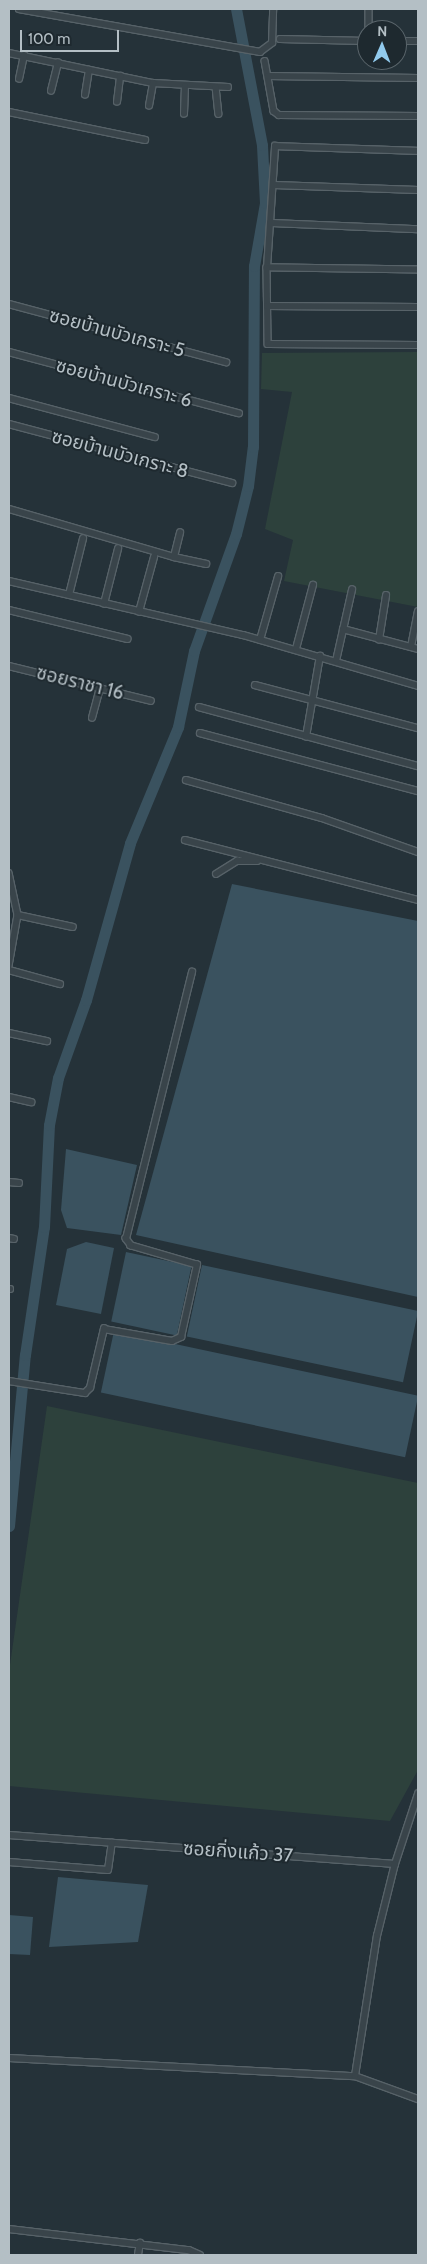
<!DOCTYPE html>
<meta charset="utf-8">
<style>
body{margin:0}
#map{position:relative;width:427px;height:2264px;overflow:hidden;background:#253239;font-family:Cabin,"Noto Sans Thai",sans-serif}
div>[style]{position:absolute}
.green>*{inset:0;background:#2d413c}
.water>*{inset:0;background:#3a525f;transform-origin:0 0}
.river>*{height:11px;margin:-5.5px;padding:0 5.5px;transform-origin:5.5px;border-radius:5.5px;background:#3a525f}
.roads{filter:drop-shadow(1px 0 #576268) drop-shadow(-1px 0 #576268) drop-shadow(0 1px #576268) drop-shadow(0 -1px #576268)}
.minor>*{height:5.5px;margin:-2.75px;padding:0 2.75px;transform-origin:2.75px;border-radius:2.75px;background:#39444a}
span{translate:-50% -50%;white-space:nowrap;text-align:center;line-height:1.15;-webkit-text-stroke:4px #1e292f;paint-order:stroke}
.street-label{font-size:19px;color:#b4bfc5}
.frame{position:absolute;inset:0;border:10px solid #b4bfc5;pointer-events:none}
.north{position:absolute;left:357px;top:20px;width:50px;height:50px;box-sizing:border-box;background:#1e292f;border:1px solid #5a656b;border-radius:50%;rotate:1deg;font-size:14px;font-weight:700;line-height:20px;text-align:center;color:#b4bfc5}
.north::after{content:'';display:block;margin:auto;width:18px;height:22px;background:#91caed;clip-path:polygon(50% 0,100% 100%,50% 72%,0 100%)}
.scale{position:absolute;left:20px;top:30px;width:99px;height:22px;box-sizing:border-box;border:2px solid #b4bfc5;border-top:0;padding-left:6px;font-size:15px;line-height:18px;white-space:nowrap;color:#b4bfc5;-webkit-text-stroke:4px #1e292f;paint-order:stroke}
</style>
<div id="map">
<div class="green">
<div style="clip-path:polygon(418px 352px,418px 607px,284px 581px,293px 540px,265px 529px,292px 392px,261px 389px,262px 353px)"></div>
<div style="clip-path:polygon(47px 1406px,418px 1483px,418px 1770px,390px 1821px,9px 1786px,9px 1672px)"></div>
</div>
<div class="water">
<div style="clip-path:polygon(232px 884px,418px 921px,418px 1297px,136px 1235px)"></div>
<div style="clip-path:polygon(66px 1149px,137px 1165px,121px 1235px,67px 1228px,61px 1210px)"></div>
<div style="clip-path:polygon(86px 1242px,114px 1248px,101px 1314px,56px 1305px,67px 1249px)"></div>
<div style="left:126px;top:1252px;width:67px;height:71px;rotate:12deg"></div>
<div style="left:202px;top:1265px;width:221px;height:73px;rotate:12deg"></div>
<div style="left:114px;top:1331px;width:311px;height:63px;rotate:12deg"></div>
<div style="clip-path:polygon(58px 1877px,148px 1885px,138px 1942px,49px 1947px)"></div>
<div style="clip-path:polygon(9px 1915px,33px 1917px,30px 1955px,9px 1954px)"></div>
</div>
<div class="river">
<div style="left:9px;top:1526px;width:172px;rotate:-84.7deg"></div>
<div style="left:25px;top:1355px;width:129px;rotate:-81.6deg"></div>
<div style="left:44px;top:1227px;width:102px;rotate:-87.2deg"></div>
<div style="left:49px;top:1125px;width:48px;rotate:-79.2deg"></div>
<div style="left:58px;top:1078px;width:83px;rotate:-70.3deg"></div>
<div style="left:86px;top:1000px;width:163px;rotate:-74.3deg"></div>
<div style="left:130px;top:843px;width:126px;rotate:-67.5deg"></div>
<div style="left:178px;top:727px;width:78px;rotate:-78.1deg"></div>
<div style="left:194px;top:651px;width:124px;rotate:-70.3deg"></div>
<div style="left:236px;top:534px;width:49px;rotate:-76deg"></div>
<div style="left:248px;top:486px;width:39px;rotate:-83deg"></div>
<div style="left:253px;top:447px;width:181px;rotate:-89.7deg"></div>
<div style="left:254px;top:266px;width:64px;rotate:-80.1deg"></div>
<div style="left:265px;top:203px;width:58px;rotate:-93deg"></div>
<div style="left:262px;top:145px;width:138px;rotate:-100.8deg"></div>
</div>
<div class="roads">
<div class="minor">
<div style="left:19px;top:9px;width:245px;rotate:10.1deg"></div>
<div style="left:260px;top:52px;width:15px;rotate:-37deg"></div>
<div style="left:272px;top:43px;width:34px;rotate:-88deg"></div>
<div style="left:369px;top:9px;width:21px;rotate:90deg"></div>
<div style="left:280px;top:39px;width:87px;rotate:1.3deg"></div>
<div style="left:397px;top:41px;width:21px"></div>
<div style="left:9px;top:53px;width:147px;rotate:11.8deg"></div>
<div style="left:153px;top:83px;width:75px;rotate:3.1deg"></div>
<div style="left:265px;top:61px;width:51px;rotate:79.8deg"></div>
<div style="left:274px;top:111px;width:6px;rotate:39deg"></div>
<div style="left:279px;top:115px;width:139px;rotate:0.4deg"></div>
<div style="left:268px;top:76px;width:150px;rotate:0.8deg"></div>
<div style="left:19px;top:79px;width:24px;rotate:-78deg"></div>
<div style="left:216px;top:87px;width:27px;rotate:84deg"></div>
<div style="left:51px;top:91px;width:29px;rotate:-76deg"></div>
<div style="left:85px;top:95px;width:25px;rotate:-81deg"></div>
<div style="left:117px;top:102px;width:26px;rotate:-83deg"></div>
<div style="left:149px;top:106px;width:23px;rotate:-80deg"></div>
<div style="left:9px;top:112px;width:139px;rotate:11.6deg"></div>
<div style="left:184px;top:114px;width:27px;rotate:-88deg"></div>
<div style="left:274px;top:185px;width:144px;rotate:2deg"></div>
<div style="left:272px;top:223px;width:146px;rotate:2.4deg"></div>
<div style="left:267px;top:268px;width:122px;rotate:-86.2deg"></div>
<div style="left:275px;top:146px;width:143px;rotate:2deg"></div>
<div style="left:418px;top:270px;width:151px;rotate:-179.2deg"></div>
<div style="left:267px;top:268px;width:76px;rotate:89.2deg"></div>
<div style="left:268px;top:344px;width:150px;rotate:0.4deg"></div>
<div style="left:9px;top:304px;width:225px;rotate:15deg"></div>
<div style="left:267px;top:306px;width:151px;rotate:0.4deg"></div>
<div style="left:9px;top:352px;width:238px;rotate:14.9deg"></div>
<div style="left:9px;top:398px;width:151px;rotate:15deg"></div>
<div style="left:9px;top:424px;width:231px;rotate:14.8deg"></div>
<div style="left:9px;top:509px;width:172px;rotate:16.2deg"></div>
<div style="left:174px;top:557px;width:25px;rotate:-76deg"></div>
<div style="left:174px;top:557px;width:33px;rotate:12deg"></div>
<div style="left:9px;top:581px;width:240px;rotate:13deg"></div>
<div style="left:243px;top:635px;width:182px;rotate:16.2deg"></div>
<div style="left:69px;top:595px;width:58px;rotate:-76deg"></div>
<div style="left:104px;top:604px;width:57px;rotate:-75.7deg"></div>
<div style="left:9px;top:610px;width:122px;rotate:13.7deg"></div>
<div style="left:139px;top:612px;width:57px;rotate:-74.7deg"></div>
<div style="left:343px;top:629px;width:78px;rotate:14.9deg"></div>
<div style="left:260px;top:640px;width:66px;rotate:-74.1deg"></div>
<div style="left:379px;top:640px;width:45px;rotate:-81deg"></div>
<div style="left:411px;top:647px;width:36px;rotate:-79deg"></div>
<div style="left:296px;top:649px;width:66px;rotate:-75.1deg"></div>
<div style="left:336px;top:661px;width:73px;rotate:-77.3deg"></div>
<div style="left:9px;top:666px;width:146px;rotate:13.8deg"></div>
<div style="left:255px;top:685px;width:169px;rotate:14.8deg"></div>
<div style="left:199px;top:707px;width:227px;rotate:15.1deg"></div>
<div style="left:92px;top:718px;width:31px;rotate:-75deg"></div>
<div style="left:200px;top:733px;width:226px;rotate:14.9deg"></div>
<div style="left:306px;top:737px;width:82px;rotate:-80.2deg"></div>
<div style="left:186px;top:780px;width:141px;rotate:15.6deg"></div>
<div style="left:322px;top:818px;width:102px;rotate:19.5deg"></div>
<div style="left:185px;top:840px;width:241px;rotate:14.4deg"></div>
<div style="left:9px;top:873px;width:43px;rotate:77.9deg"></div>
<div style="left:18px;top:915px;width:52px;rotate:100deg"></div>
<div style="left:216px;top:874px;width:25px;rotate:-32deg"></div>
<div style="left:237px;top:861px;width:20px"></div>
<div style="left:18px;top:915px;width:56px;rotate:12.3deg"></div>
<div style="left:9px;top:970px;width:53px;rotate:15.4deg"></div>
<div style="left:9px;top:1033px;width:39px;rotate:12deg"></div>
<div style="left:9px;top:1097px;width:23px;rotate:13deg"></div>
<div style="left:9px;top:1182px;width:10px;rotate:6deg"></div>
<div style="left:9px;top:1238px;width:5px;rotate:11deg"></div>
<div style="left:9px;top:1289px;width:1px"></div>
<div style="left:9px;top:1381px;width:77px;rotate:9deg"></div>
<div style="left:85px;top:1393px;width:7px;rotate:-45deg"></div>
<div style="left:90px;top:1388px;width:61px;rotate:-76.7deg"></div>
<div style="left:104px;top:1329px;width:69px;rotate:10deg"></div>
<div style="left:172px;top:1341px;width:10px;rotate:-24deg"></div>
<div style="left:181px;top:1337px;width:74px;rotate:-77.5deg"></div>
<div style="left:197px;top:1265px;width:69px;rotate:-163.9deg"></div>
<div style="left:131px;top:1246px;width:9px;rotate:-126deg"></div>
<div style="left:126px;top:1239px;width:275px;rotate:-76.1deg"></div>
<div style="left:9px;top:1835px;width:387px;rotate:4.3deg"></div>
<div style="left:395px;top:1864px;width:74px;rotate:-71.8deg"></div>
<div style="left:9px;top:1862px;width:99px;rotate:4.6deg"></div>
<div style="left:108px;top:1870px;width:27px;rotate:-82deg"></div>
<div style="left:9px;top:2058px;width:346px;rotate:3deg"></div>
<div style="left:355px;top:2076px;width:67px;rotate:20.1deg"></div>
<div style="left:355px;top:2076px;width:142px;rotate:-81.1deg"></div>
<div style="left:377px;top:1936px;width:74px;rotate:-76deg"></div>
<div style="left:9px;top:2229px;width:181px;rotate:6.7deg"></div>
<div style="left:189px;top:2250px;width:12px;rotate:24deg"></div>
<div style="left:138px;top:2255px;width:12px;rotate:-81deg"></div>
</div>
</div>
<div class="street-label">
<span style="left:117px;top:333px;rotate:15deg">ซอยบ้านบัวเกราะ 5</span>
<span style="left:124px;top:383px;rotate:15deg">ซอยบ้านบัวเกราะ 6</span>
<span style="left:120px;top:454px;rotate:15deg">ซอยบ้านบัวเกราะ 8</span>
<span style="left:80px;top:683px;rotate:14deg">ซอยราชา 16</span>
<span style="left:238px;top:1852px;rotate:4deg">ซอยกิ่งแก้ว 37</span>
</div>
<div class="frame"></div>
<div class="north">N</div>
<div class="scale">100 m</div>
</div>
